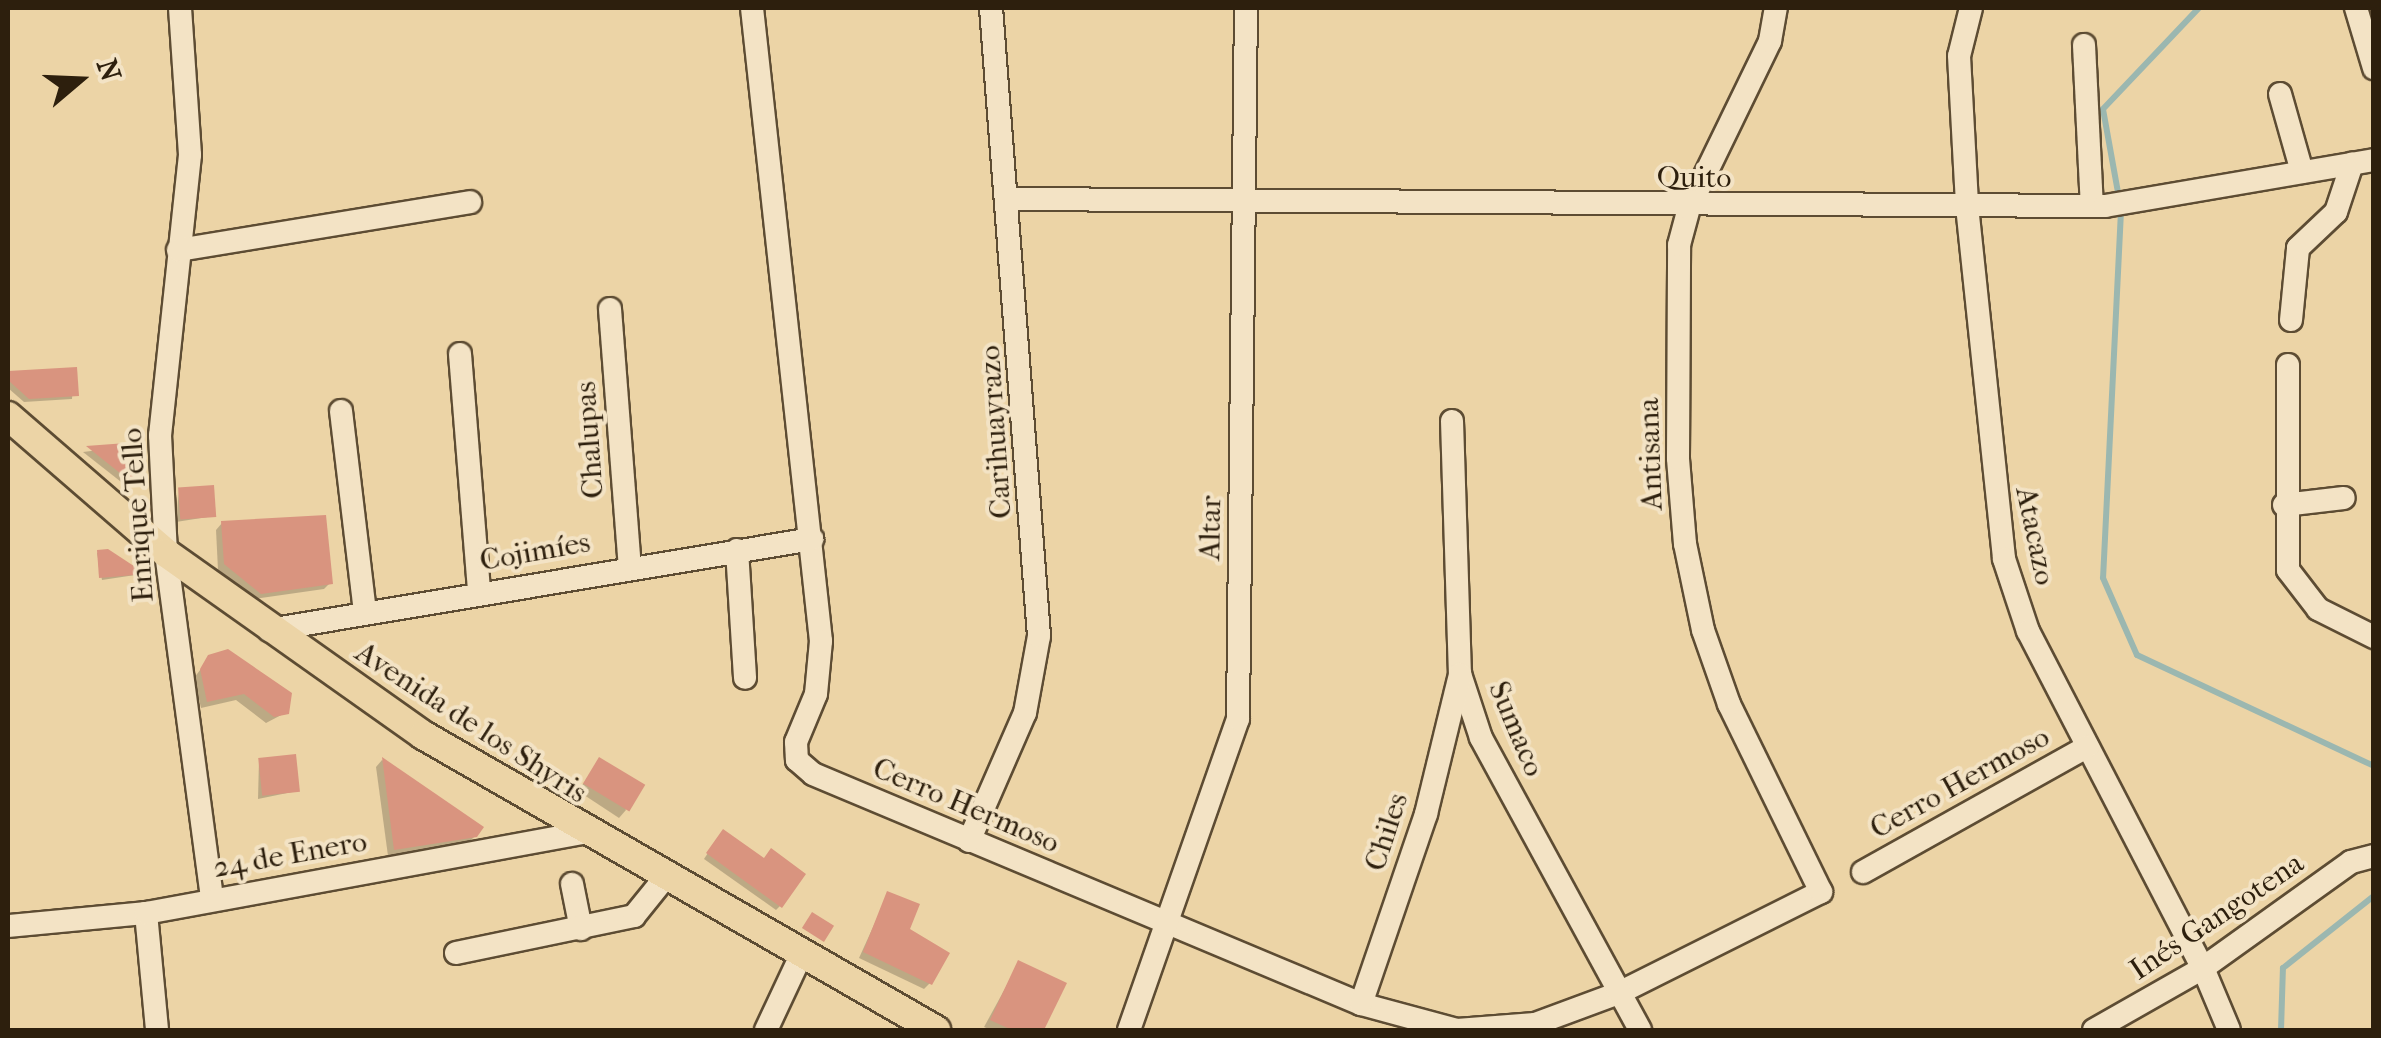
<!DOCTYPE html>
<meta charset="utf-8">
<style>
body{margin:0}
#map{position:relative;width:2381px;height:1038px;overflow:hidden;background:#ecd4a6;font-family:"IM FELL French Canon",serif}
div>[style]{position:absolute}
.shadow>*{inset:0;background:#0003}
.stream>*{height:6px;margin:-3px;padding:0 3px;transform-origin:3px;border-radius:3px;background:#9bb7b0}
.building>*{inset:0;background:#d9947f;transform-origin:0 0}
.roads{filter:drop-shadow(2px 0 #5d4c33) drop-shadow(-2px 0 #5d4c33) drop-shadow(0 2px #5d4c33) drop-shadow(0 -2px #5d4c33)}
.minor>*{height:22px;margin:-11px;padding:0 11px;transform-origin:11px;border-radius:11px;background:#f3e3c5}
.major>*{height:28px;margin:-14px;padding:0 14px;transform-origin:14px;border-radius:14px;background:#ecd4a6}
span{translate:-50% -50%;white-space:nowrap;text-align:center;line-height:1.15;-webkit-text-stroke:8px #f3e3c5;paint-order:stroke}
.street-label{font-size:30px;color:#2d1f0d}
.frame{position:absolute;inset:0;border:10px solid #2d1f0d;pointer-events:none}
.north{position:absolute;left:30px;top:30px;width:100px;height:100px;-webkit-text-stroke:8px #f3e3c5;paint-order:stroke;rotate:71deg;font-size:28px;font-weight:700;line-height:40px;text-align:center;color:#2d1f0d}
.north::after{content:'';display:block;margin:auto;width:35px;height:45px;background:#2d1f0d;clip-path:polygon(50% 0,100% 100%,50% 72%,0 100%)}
</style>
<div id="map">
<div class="shadow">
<div style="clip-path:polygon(74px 370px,72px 399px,24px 402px,8px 388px,8px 374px)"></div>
<div style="clip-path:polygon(138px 445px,137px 486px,125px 485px,83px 452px)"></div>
<div style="clip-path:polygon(179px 490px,214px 516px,176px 522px)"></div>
<div style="clip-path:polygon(222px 523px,330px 583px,324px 589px,254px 599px,218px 570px,216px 530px)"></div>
<div style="clip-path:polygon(108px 552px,142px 574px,102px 580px,97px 553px)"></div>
<div style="clip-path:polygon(210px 657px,287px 712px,266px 723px,236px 700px,201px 708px,194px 678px)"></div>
<div style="clip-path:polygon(259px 760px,297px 791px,258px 799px)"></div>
<div style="clip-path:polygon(382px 760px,480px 827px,475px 836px,467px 844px,388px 856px,376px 767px)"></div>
<div style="clip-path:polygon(600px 760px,626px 810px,619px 818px,578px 791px)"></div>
<div style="clip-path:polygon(719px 836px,764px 860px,780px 906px,776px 910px,704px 859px)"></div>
<div style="clip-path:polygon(888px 894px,930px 983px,924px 989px,859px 958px)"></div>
<div style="clip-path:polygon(1019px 963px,1064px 985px,1041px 1030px,991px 1030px,984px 1027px)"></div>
</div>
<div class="stream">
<div style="left:2119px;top:198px;width:90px;rotate:-100.2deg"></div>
<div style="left:2103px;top:109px;width:139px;rotate:-46.5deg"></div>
<div style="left:2121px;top:211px;width:367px;rotate:92.8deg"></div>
<div style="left:2103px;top:578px;width:84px;rotate:66.2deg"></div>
<div style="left:2137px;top:655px;width:262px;rotate:25.1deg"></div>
<div style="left:2281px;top:1030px;width:62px;rotate:-88.2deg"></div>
<div style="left:2283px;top:968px;width:116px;rotate:-38.4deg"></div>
</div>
<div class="building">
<div style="clip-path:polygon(77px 367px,79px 396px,29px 399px,8px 380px,8px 371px)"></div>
<div style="clip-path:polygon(140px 442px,143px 483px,130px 481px,86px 446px)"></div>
<div style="left:214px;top:485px;width:32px;height:36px;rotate:86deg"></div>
<div style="clip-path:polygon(326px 515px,333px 584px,261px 594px,224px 564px,221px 521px)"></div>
<div style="clip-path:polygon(108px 549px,146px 574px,99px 578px,97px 550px)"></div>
<div style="clip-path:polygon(228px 649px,292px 693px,289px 714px,274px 717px,244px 694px,207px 702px,200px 669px,208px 655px)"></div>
<div style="left:296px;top:754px;width:38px;height:38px;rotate:84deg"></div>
<div style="clip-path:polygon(382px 757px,484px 827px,477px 837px,394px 850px)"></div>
<div style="left:599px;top:757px;width:54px;height:31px;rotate:31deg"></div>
<div style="clip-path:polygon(723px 829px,764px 858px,771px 848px,806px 874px,782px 908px,706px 853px)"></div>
<div style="clip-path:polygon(887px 891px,920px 904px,910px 929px,950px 953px,932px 985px,863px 952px)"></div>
<div style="left:812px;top:912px;width:26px;height:19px;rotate:32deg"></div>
<div style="clip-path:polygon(1018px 960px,1067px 983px,1044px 1030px,1012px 1030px,990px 1020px)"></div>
</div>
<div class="roads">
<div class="minor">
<div style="left:180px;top:8px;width:147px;rotate:86.1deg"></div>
<div style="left:190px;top:155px;width:282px;rotate:96.1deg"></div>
<div style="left:160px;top:435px;width:118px;rotate:87.1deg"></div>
<div style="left:166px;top:553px;width:349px;rotate:82.4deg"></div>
<div style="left:752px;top:8px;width:637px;rotate:83.78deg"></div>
<div style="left:821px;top:641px;width:53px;rotate:95.4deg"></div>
<div style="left:816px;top:694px;width:52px;rotate:112.6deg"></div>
<div style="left:796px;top:742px;width:18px;rotate:87deg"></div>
<div style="left:797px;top:760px;width:21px;rotate:41deg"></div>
<div style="left:813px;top:774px;width:594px;rotate:22.77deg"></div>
<div style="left:1361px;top:1004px;width:99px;rotate:15.2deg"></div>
<div style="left:1457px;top:1030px;width:78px;rotate:-4.4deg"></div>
<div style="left:1535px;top:1024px;width:90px;rotate:-20.3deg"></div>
<div style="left:1619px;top:993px;width:226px;rotate:-26.6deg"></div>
<div style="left:1821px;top:892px;width:209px;rotate:-116.1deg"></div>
<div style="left:1729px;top:704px;width:78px;rotate:-109.4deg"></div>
<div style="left:1703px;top:630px;width:88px;rotate:-101.8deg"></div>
<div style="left:1685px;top:544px;width:86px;rotate:-94.7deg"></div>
<div style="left:1678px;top:458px;width:213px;rotate:-89.7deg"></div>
<div style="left:1679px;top:245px;width:38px;rotate:-75deg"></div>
<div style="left:1689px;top:208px;width:186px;rotate:-64.1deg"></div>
<div style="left:1770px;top:41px;width:34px;rotate:-80deg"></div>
<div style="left:1971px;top:8px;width:49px;rotate:104deg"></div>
<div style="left:1959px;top:56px;width:150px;rotate:86.9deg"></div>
<div style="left:1967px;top:206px;width:355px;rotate:84deg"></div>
<div style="left:2004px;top:559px;width:76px;rotate:71.6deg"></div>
<div style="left:2028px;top:631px;width:380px;rotate:62.6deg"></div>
<div style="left:2203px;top:968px;width:67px;rotate:67.2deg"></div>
<div style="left:2356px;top:8px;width:63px;rotate:73.3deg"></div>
<div style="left:2084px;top:45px;width:161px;rotate:87.2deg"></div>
<div style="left:2280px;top:94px;width:81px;rotate:74.2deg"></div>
<div style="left:1010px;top:199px;width:1095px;rotate:0.37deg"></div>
<div style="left:2105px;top:206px;width:273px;rotate:-9.7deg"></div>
<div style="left:178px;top:250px;width:296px;rotate:-9.3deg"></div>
<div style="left:610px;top:309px;width:258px;rotate:85.6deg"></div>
<div style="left:2291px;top:320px;width:72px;rotate:-84.4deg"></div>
<div style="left:2298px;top:248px;width:52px;rotate:-43.5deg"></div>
<div style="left:2336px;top:212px;width:51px;rotate:-71.6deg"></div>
<div style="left:460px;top:354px;width:239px;rotate:85.4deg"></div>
<div style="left:2288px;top:365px;width:205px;rotate:90deg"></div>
<div style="left:2288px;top:570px;width:49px;rotate:52.4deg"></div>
<div style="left:2318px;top:609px;width:63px;rotate:26.6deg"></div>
<div style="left:341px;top:411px;width:203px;rotate:83.2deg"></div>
<div style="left:1452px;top:421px;width:253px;rotate:88.2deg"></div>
<div style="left:1460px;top:674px;width:67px;rotate:71.8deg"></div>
<div style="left:1481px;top:738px;width:332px;rotate:61.4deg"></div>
<div style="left:2284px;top:505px;width:60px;rotate:-6.7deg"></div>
<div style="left:737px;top:550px;width:128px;rotate:86.4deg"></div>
<div style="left:269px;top:630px;width:551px;rotate:-9.51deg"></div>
<div style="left:969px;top:841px;width:140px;rotate:-66.4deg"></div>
<div style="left:1025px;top:713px;width:78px;rotate:-79.7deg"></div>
<div style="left:1039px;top:636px;width:630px;rotate:-94.37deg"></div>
<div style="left:1863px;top:872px;width:257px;rotate:-29.2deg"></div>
<div style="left:572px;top:884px;width:46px;rotate:78.7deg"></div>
<div style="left:146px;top:913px;width:118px;rotate:84.6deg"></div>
<div style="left:8px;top:926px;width:139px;rotate:-5.4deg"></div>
<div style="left:146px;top:913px;width:444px;rotate:-10.4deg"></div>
<div style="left:456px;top:953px;width:182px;rotate:-11.7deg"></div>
<div style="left:634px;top:916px;width:48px;rotate:-51deg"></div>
<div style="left:1361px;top:1004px;width:201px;rotate:-71.1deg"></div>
<div style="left:1426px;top:814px;width:144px;rotate:-76.3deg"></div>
<div style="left:766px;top:1030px;width:85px;rotate:-64.9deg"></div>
<div style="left:1129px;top:1030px;width:330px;rotate:-70.7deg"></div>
<div style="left:1238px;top:719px;width:711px;rotate:-89.36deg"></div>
<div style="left:2094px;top:1030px;width:125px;rotate:-29.6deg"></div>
<div style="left:2203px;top:968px;width:182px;rotate:-35.6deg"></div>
<div style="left:2351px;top:862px;width:24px;rotate:-15deg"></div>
</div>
<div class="major">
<div style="left:8px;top:416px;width:209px;rotate:40.9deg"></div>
<div style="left:166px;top:553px;width:315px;rotate:35.3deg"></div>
<div style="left:423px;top:735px;width:592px;rotate:29.9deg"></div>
</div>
</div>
<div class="street-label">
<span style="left:1694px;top:178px">Quito</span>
<span style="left:996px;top:432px;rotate:-94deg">Carihuayrazo</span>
<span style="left:590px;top:440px;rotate:-94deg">Chalupas</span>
<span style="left:1651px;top:454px;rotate:-92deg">Antisana</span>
<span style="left:138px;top:515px;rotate:-94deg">Enrique Tello</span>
<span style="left:1211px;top:528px;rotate:-89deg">Altar</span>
<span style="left:2035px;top:536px;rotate:78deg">Atacazo</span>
<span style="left:535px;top:552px;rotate:-10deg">Cojimíes</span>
<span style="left:471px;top:723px;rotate:33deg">Avenida de los Shyris</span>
<span style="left:1516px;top:729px;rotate:67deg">Sumaco</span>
<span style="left:1960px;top:783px;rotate:-29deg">Cerro Hermoso</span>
<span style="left:966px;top:806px;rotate:23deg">Cerro Hermoso</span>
<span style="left:1387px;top:832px;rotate:-72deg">Chiles</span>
<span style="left:290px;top:855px;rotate:-10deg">24 de Enero</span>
<span style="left:2217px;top:917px;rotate:-34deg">Inés Gangotena</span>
</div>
<div class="frame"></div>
<div class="north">N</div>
</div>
